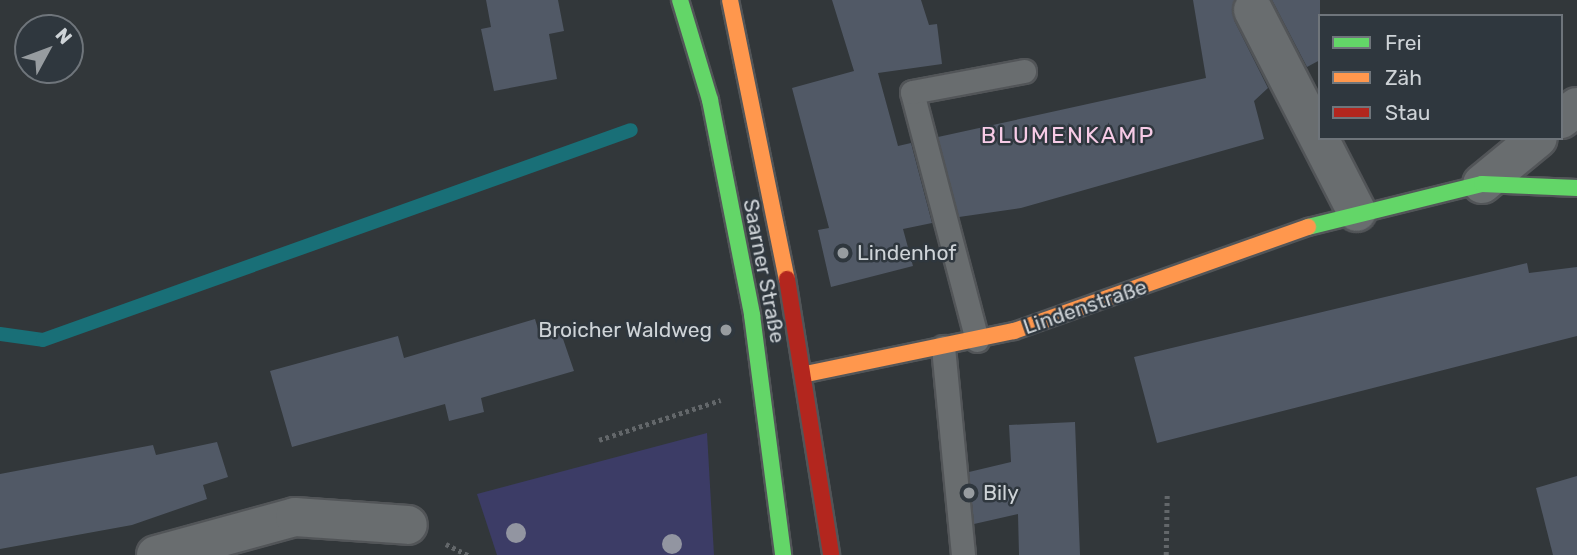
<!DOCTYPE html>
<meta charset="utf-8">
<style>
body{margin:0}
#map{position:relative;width:1577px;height:555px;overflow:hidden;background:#32373a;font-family:Rubik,sans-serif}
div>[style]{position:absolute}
.green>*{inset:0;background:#3c3c66}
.stream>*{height:14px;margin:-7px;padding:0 7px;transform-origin:7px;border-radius:7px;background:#196f77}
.building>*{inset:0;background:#515966}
.path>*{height:4.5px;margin-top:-2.25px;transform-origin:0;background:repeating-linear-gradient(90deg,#63676a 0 3.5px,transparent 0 7px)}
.roads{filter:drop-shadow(2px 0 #525558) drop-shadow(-2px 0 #525558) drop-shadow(0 2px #525558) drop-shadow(0 -2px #525558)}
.lane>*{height:23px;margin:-11.5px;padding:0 11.5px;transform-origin:11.5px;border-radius:11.5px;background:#696d6f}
.street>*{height:38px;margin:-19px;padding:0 19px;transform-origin:19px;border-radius:19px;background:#696d6f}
.fast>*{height:16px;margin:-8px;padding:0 8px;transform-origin:8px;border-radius:8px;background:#63d668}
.slow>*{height:16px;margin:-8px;padding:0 8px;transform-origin:8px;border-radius:8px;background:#ff974d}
.jam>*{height:16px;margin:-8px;padding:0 8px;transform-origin:8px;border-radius:8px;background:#b3261e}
.trees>*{width:20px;height:20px;margin:-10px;border-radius:50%;background:#9295a1}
.dots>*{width:19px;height:19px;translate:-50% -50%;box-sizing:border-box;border:4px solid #2f373e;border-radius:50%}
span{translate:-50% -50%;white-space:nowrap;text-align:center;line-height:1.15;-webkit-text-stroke:5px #2f373e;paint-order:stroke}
.poi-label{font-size:21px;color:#ced3d7}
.left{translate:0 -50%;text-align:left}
.right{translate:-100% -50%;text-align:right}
.street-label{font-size:21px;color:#ced3d7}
.neighbourhood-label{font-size:23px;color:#f7cbe6;letter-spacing:2px}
.legend{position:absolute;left:1318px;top:14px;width:245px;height:126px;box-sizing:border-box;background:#2f373e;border:2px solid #6f757b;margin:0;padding:9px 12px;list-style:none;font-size:21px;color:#ced3d7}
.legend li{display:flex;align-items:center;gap:14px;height:35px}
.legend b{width:35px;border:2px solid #6f757b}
.north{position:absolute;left:14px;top:14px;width:70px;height:70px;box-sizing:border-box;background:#2f373e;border:2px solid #6f757b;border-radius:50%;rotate:49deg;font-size:19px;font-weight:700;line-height:28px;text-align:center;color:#ced3d7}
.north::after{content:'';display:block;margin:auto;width:24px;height:32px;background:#979ca0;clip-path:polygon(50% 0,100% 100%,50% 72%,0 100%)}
</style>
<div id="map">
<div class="green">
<div style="clip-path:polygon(707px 433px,714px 555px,497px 555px,477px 494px)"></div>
</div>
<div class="stream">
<div style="left:0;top:334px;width:43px;rotate:7.9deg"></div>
<div style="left:43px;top:340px;width:624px;rotate:-19.65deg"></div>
</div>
<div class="building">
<div style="clip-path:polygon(486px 0,558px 0,564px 31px,549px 34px,557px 79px,494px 91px,481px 29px,491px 27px)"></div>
<div style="clip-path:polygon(832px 0,921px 0,929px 25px,937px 24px,942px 64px,878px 73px,898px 146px,911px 143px,932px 223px,903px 229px,913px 266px,831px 287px,818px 230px,829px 228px,792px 88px,854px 71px)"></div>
<div style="clip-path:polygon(1193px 0,1234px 0,1234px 20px,1268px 88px,1254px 101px,1264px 139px,1021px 208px,959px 217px,938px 137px,1206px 78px)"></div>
<div style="clip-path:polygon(1272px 0,1320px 0,1320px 60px,1307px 67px)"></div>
<div style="clip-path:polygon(1527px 263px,1529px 273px,1577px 267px,1577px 336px,1157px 443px,1134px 357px)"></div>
<div style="clip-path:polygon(535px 319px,541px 339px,561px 333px,574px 371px,481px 398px,484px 412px,449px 421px,445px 404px,292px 447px,270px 371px,398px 336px,404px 358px)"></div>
<div style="clip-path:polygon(1075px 422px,1080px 555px,1019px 555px,1018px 514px,974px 524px,969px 472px,1011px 462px,1009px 425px)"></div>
<div style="clip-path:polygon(217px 442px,228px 477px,203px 485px,207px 499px,132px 525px,0 549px,0 474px,153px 445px,156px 455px)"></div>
<div style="clip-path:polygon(1577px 476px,1577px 555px,1553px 555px,1536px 488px)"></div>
</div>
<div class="path">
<div style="left:599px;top:440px;width:128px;rotate:-18.2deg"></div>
<div style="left:446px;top:544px;width:25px;rotate:27deg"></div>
<div style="left:1166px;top:555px;width:63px;rotate:-89.1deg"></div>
</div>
<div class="roads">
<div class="lane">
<div style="left:977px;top:340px;width:256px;rotate:-104.7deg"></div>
<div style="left:912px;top:92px;width:114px;rotate:-10.6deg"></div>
<div style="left:943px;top:347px;width:209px;rotate:84.5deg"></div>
</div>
<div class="street">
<div style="left:1253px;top:10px;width:227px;rotate:62.8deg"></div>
<div style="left:1561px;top:119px;width:20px;rotate:-37deg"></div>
<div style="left:1482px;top:184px;width:72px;rotate:-39.4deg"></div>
<div style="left:156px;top:555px;width:144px;rotate:-15.3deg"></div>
<div style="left:295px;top:517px;width:113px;rotate:4deg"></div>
</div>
<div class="fast">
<div style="left:680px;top:0;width:104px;rotate:73.3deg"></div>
<div style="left:710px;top:100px;width:219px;rotate:78.9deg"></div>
<div style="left:752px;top:315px;width:242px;rotate:82.6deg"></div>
<div style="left:1308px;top:227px;width:179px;rotate:-13.9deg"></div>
<div style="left:1482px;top:184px;width:95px;rotate:2.4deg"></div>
</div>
<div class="slow">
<div style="left:730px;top:0;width:285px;rotate:78.5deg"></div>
<div style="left:806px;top:374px;width:212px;rotate:-11.7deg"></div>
<div style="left:1014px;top:331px;width:312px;rotate:-19.5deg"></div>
</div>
<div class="jam">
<div style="left:787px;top:279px;width:279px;rotate:80.9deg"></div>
</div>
</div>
<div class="trees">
<div style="left:516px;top:533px"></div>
<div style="left:672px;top:544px"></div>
</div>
<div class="dots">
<div style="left:843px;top:253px;background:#979ca0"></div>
<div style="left:726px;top:330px;background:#979ca0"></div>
<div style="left:969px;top:493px;background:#979ca0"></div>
</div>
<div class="poi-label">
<span class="left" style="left:857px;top:253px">Lindenhof</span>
<span class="right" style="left:712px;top:330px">Broicher Waldweg</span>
<span class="left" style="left:983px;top:493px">Bily</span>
</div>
<div class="street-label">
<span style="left:764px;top:271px;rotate:79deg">Saarner Straße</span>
<span style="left:1085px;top:307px;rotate:-19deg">Lindenstraße</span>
</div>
<div class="neighbourhood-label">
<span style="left:1068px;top:135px">BLUMENKAMP</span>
</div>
<ul class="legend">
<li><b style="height:9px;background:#63d668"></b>Frei</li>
<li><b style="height:9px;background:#ff974d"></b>Zäh</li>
<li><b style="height:9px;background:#b3261e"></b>Stau</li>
</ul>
<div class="north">N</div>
</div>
